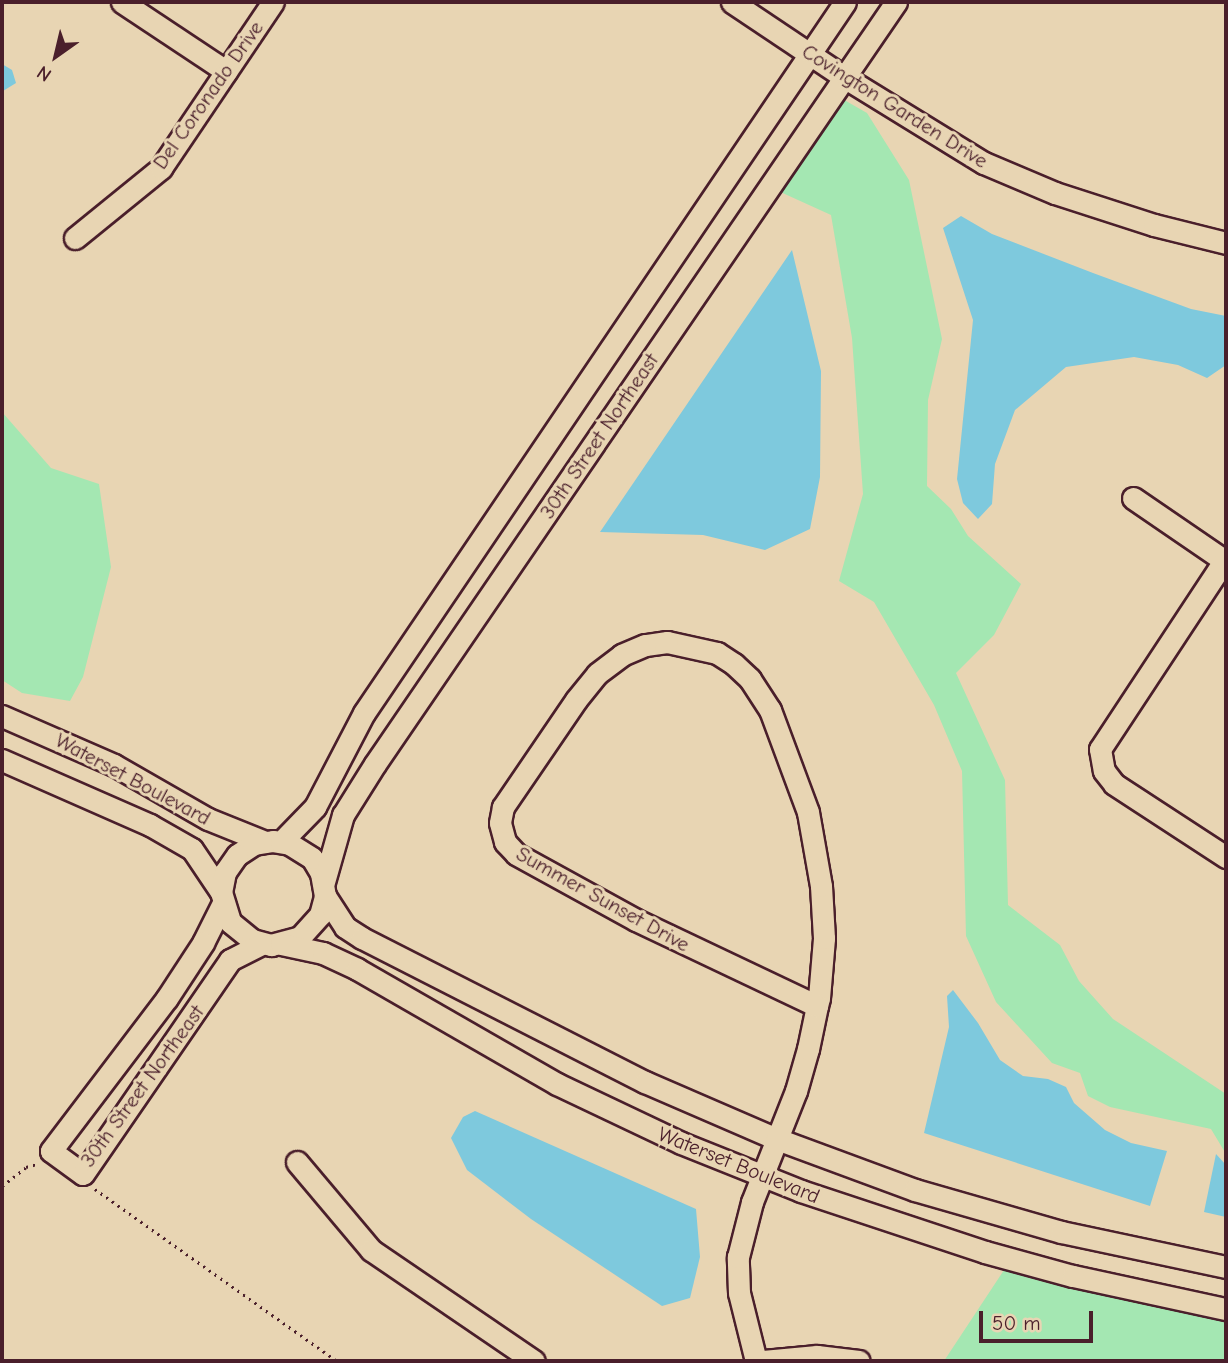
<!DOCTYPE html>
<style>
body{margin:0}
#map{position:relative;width:1228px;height:1363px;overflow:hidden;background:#e8d5b3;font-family:"Comic Neue",sans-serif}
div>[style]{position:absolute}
.green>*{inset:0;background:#a4e7b2}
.water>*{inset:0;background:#7ec9dd}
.path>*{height:2.5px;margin-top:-1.25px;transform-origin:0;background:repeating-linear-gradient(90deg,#4a1f2b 0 2px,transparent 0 7px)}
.roads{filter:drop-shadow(2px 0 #4a1f2b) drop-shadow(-2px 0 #4a1f2b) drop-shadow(0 2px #4a1f2b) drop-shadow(0 -2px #4a1f2b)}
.minor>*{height:21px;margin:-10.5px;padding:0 10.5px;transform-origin:10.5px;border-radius:10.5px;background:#e8d5b3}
span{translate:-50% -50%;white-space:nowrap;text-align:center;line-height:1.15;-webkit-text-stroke:6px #e8d5b3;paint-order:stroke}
.street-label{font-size:21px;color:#4a1f2b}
.frame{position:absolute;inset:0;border:4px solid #4a1f2b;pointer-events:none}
.north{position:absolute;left:21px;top:21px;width:70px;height:70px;-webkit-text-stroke:5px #e8d5b3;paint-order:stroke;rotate:214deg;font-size:19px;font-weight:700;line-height:28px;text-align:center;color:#4a1f2b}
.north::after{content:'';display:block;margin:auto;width:24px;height:32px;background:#4a1f2b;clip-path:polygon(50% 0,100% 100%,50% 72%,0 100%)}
.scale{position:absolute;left:979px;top:1311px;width:114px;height:32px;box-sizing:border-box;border:4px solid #4a1f2b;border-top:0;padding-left:9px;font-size:21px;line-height:24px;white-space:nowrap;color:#4a1f2b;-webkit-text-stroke:5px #e8d5b3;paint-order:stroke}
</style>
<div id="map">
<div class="green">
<div style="clip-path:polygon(839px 97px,867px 113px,909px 180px,942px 339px,928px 400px,927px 486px,951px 509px,968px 536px,1021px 584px,994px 635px,956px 673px,1005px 780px,1008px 905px,1060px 945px,1079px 981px,1113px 1019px,1226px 1094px,1226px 1154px,1211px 1129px,1110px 1107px,1088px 1096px,1080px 1073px,1052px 1063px,996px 1002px,966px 936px,962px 771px,934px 705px,874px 602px,839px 581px,863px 494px,852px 338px,831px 215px,776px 190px)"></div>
<div style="clip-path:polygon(2px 412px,51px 468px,99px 484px,111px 567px,83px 677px,70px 701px,22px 693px,2px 680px)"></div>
<div style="clip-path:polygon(1006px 1267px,1226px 1318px,1226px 1361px,944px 1361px)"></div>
</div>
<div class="water">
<div style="clip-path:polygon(2px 64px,12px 70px,16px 83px,3px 91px)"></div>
<div style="clip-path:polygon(961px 216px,992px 234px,1093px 273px,1191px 309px,1226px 316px,1226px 365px,1207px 378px,1178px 365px,1134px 357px,1066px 367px,1015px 410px,995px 464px,992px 504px,978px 519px,963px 503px,957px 479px,973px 320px,943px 228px)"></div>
<div style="clip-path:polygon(792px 250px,821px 371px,820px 477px,810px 529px,765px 550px,703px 535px,600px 532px)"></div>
<div style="clip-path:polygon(953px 990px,978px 1023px,1000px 1060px,1023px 1076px,1048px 1079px,1066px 1087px,1074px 1103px,1105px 1130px,1131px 1143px,1167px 1151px,1150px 1206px,924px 1133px,949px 1027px,947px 996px)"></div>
<div style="clip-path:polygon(475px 1111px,696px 1209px,700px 1257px,690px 1298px,662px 1306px,531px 1219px,467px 1170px,451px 1138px,463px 1117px)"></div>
<div style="clip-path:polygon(1216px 1154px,1226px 1165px,1226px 1217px,1204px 1212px)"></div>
</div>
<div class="path">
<div style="left:2px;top:1186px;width:31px;rotate:-38deg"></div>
<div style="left:26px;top:1167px;width:11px;rotate:-15deg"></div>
<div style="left:95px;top:1189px;width:297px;rotate:35.4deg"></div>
</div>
<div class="roads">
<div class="minor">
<div style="left:122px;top:2px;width:125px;rotate:33.6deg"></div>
<div style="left:732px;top:2px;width:135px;rotate:33.8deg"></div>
<div style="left:844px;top:77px;width:164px;rotate:31.6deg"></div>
<div style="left:984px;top:163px;width:77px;rotate:22.9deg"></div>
<div style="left:1055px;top:193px;width:104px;rotate:17.9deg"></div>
<div style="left:1154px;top:225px;width:74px;rotate:14deg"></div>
<div style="left:75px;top:238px;width:111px;rotate:-39.1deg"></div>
<div style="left:161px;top:168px;width:200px;rotate:-56deg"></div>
<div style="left:1133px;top:498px;width:112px;rotate:34.4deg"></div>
<div style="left:1226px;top:558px;width:229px;rotate:123.4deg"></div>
<div style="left:1100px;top:749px;width:22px;rotate:80deg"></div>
<div style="left:1104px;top:771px;width:16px;rotate:52deg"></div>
<div style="left:1114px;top:784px;width:134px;rotate:33.1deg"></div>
<div style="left:2px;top:716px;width:122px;rotate:23.6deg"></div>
<div style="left:114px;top:765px;width:108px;rotate:29.9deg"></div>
<div style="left:208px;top:819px;width:61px;rotate:22deg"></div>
<div style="left:2px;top:760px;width:162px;rotate:23.7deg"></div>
<div style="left:150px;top:825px;width:48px;rotate:29.7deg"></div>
<div style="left:192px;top:849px;width:52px;rotate:56deg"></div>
<div style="left:221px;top:892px;width:31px;rotate:73deg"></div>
<div style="left:230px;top:922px;width:28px;rotate:39deg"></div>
<div style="left:252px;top:940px;width:20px;rotate:15deg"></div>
<div style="left:271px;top:945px;width:30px;rotate:-15deg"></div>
<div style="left:300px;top:937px;width:30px;rotate:-48deg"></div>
<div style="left:320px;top:915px;width:20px;rotate:-75deg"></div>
<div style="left:325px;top:896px;width:23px;rotate:-100deg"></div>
<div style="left:321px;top:873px;width:17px;rotate:-121deg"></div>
<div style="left:312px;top:858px;width:26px;rotate:-148deg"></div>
<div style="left:290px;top:844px;width:17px;rotate:-170deg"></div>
<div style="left:273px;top:841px;width:19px;rotate:171deg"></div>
<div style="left:254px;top:844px;width:20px;rotate:147deg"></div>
<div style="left:237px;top:855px;width:21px;rotate:125deg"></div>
<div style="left:225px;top:872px;width:20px;rotate:101deg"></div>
<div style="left:281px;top:842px;width:49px;rotate:-45.8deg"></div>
<div style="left:315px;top:807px;width:106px;rotate:-62.5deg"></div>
<div style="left:364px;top:713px;width:858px;rotate:-55.92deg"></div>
<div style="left:324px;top:882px;width:70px;rotate:-74.2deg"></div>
<div style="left:343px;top:815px;width:60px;rotate:-57.9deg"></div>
<div style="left:375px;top:764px;width:923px;rotate:-55.64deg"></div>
<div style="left:325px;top:896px;width:37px;rotate:57deg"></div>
<div style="left:345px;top:927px;width:20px;rotate:33deg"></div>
<div style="left:362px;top:938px;width:318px;rotate:27deg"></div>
<div style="left:645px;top:1082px;width:144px;rotate:23.4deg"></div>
<div style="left:777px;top:1139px;width:147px;rotate:20.3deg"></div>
<div style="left:915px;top:1190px;width:152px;rotate:16deg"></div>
<div style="left:1061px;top:1232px;width:169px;rotate:12deg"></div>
<div style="left:222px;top:905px;width:42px;rotate:116.6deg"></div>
<div style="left:203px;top:943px;width:66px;rotate:123.2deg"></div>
<div style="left:167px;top:998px;width:192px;rotate:127.2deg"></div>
<div style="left:51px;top:1151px;width:39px;rotate:36deg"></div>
<div style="left:83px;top:1174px;width:260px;rotate:-55.5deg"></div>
<div style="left:230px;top:960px;width:35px;rotate:-27deg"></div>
<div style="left:281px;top:944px;width:43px;rotate:12.1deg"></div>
<div style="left:323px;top:953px;width:38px;rotate:25deg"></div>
<div style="left:357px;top:969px;width:231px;rotate:29.9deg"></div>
<div style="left:557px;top:1084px;width:137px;rotate:25.4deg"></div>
<div style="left:681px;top:1143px;width:129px;rotate:21.8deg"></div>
<div style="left:801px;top:1191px;width:194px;rotate:18.3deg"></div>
<div style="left:985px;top:1252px;width:91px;rotate:15.3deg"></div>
<div style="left:1073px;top:1276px;width:157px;rotate:12.2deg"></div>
<div style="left:297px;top:1162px;width:115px;rotate:49.9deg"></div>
<div style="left:371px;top:1250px;width:197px;rotate:34.3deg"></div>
<div style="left:756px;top:1361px;width:70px;rotate:-104deg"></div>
<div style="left:739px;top:1293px;width:36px;rotate:-92deg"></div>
<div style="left:738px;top:1257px;width:57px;rotate:-75.7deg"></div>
<div style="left:752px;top:1202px;width:119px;rotate:-68.4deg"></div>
<div style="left:796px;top:1091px;width:44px;rotate:-74.1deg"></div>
<div style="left:808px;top:1049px;width:44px;rotate:-78.2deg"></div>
<div style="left:817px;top:1006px;width:8px;rotate:-76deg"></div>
<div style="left:819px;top:998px;width:60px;rotate:-85.2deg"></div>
<div style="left:824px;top:938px;width:52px;rotate:-93.3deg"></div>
<div style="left:821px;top:886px;width:75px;rotate:-100deg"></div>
<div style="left:808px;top:812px;width:109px;rotate:-110.4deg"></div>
<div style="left:770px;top:710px;width:37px;rotate:-123deg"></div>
<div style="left:750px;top:679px;width:22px;rotate:-137deg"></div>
<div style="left:734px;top:664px;width:20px;rotate:-147deg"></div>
<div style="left:717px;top:653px;width:51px;rotate:-167.6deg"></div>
<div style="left:667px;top:642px;width:22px;rotate:172deg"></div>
<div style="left:645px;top:645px;width:25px;rotate:157deg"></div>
<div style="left:622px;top:655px;width:31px;rotate:143deg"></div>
<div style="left:597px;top:674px;width:33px;rotate:129deg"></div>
<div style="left:576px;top:700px;width:130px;rotate:124.3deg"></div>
<div style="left:503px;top:807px;width:16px;rotate:101deg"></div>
<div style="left:500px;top:823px;width:20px;rotate:75deg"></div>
<div style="left:505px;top:842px;width:16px;rotate:47deg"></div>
<div style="left:516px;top:854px;width:137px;rotate:28.8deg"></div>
<div style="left:636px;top:920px;width:200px;rotate:25.4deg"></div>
<div style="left:763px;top:1361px;width:54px;rotate:-5.3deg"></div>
<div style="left:817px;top:1356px;width:42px;rotate:6.8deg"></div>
</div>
</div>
<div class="street-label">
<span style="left:208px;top:95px;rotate:-55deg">Del Coronado Drive</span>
<span style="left:895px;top:106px;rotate:32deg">Covington Garden Drive</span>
<span style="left:599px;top:436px;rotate:-56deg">30th Street Northeast</span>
<span style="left:133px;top:779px;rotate:28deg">Waterset Boulevard</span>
<span style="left:603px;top:899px;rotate:29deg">Summer Sunset Drive</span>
<span style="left:142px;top:1086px;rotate:-54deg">30th Street Northeast</span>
<span style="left:739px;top:1165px;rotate:22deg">Waterset Boulevard</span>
</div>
<div class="frame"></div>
<div class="north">N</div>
<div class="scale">50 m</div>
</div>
